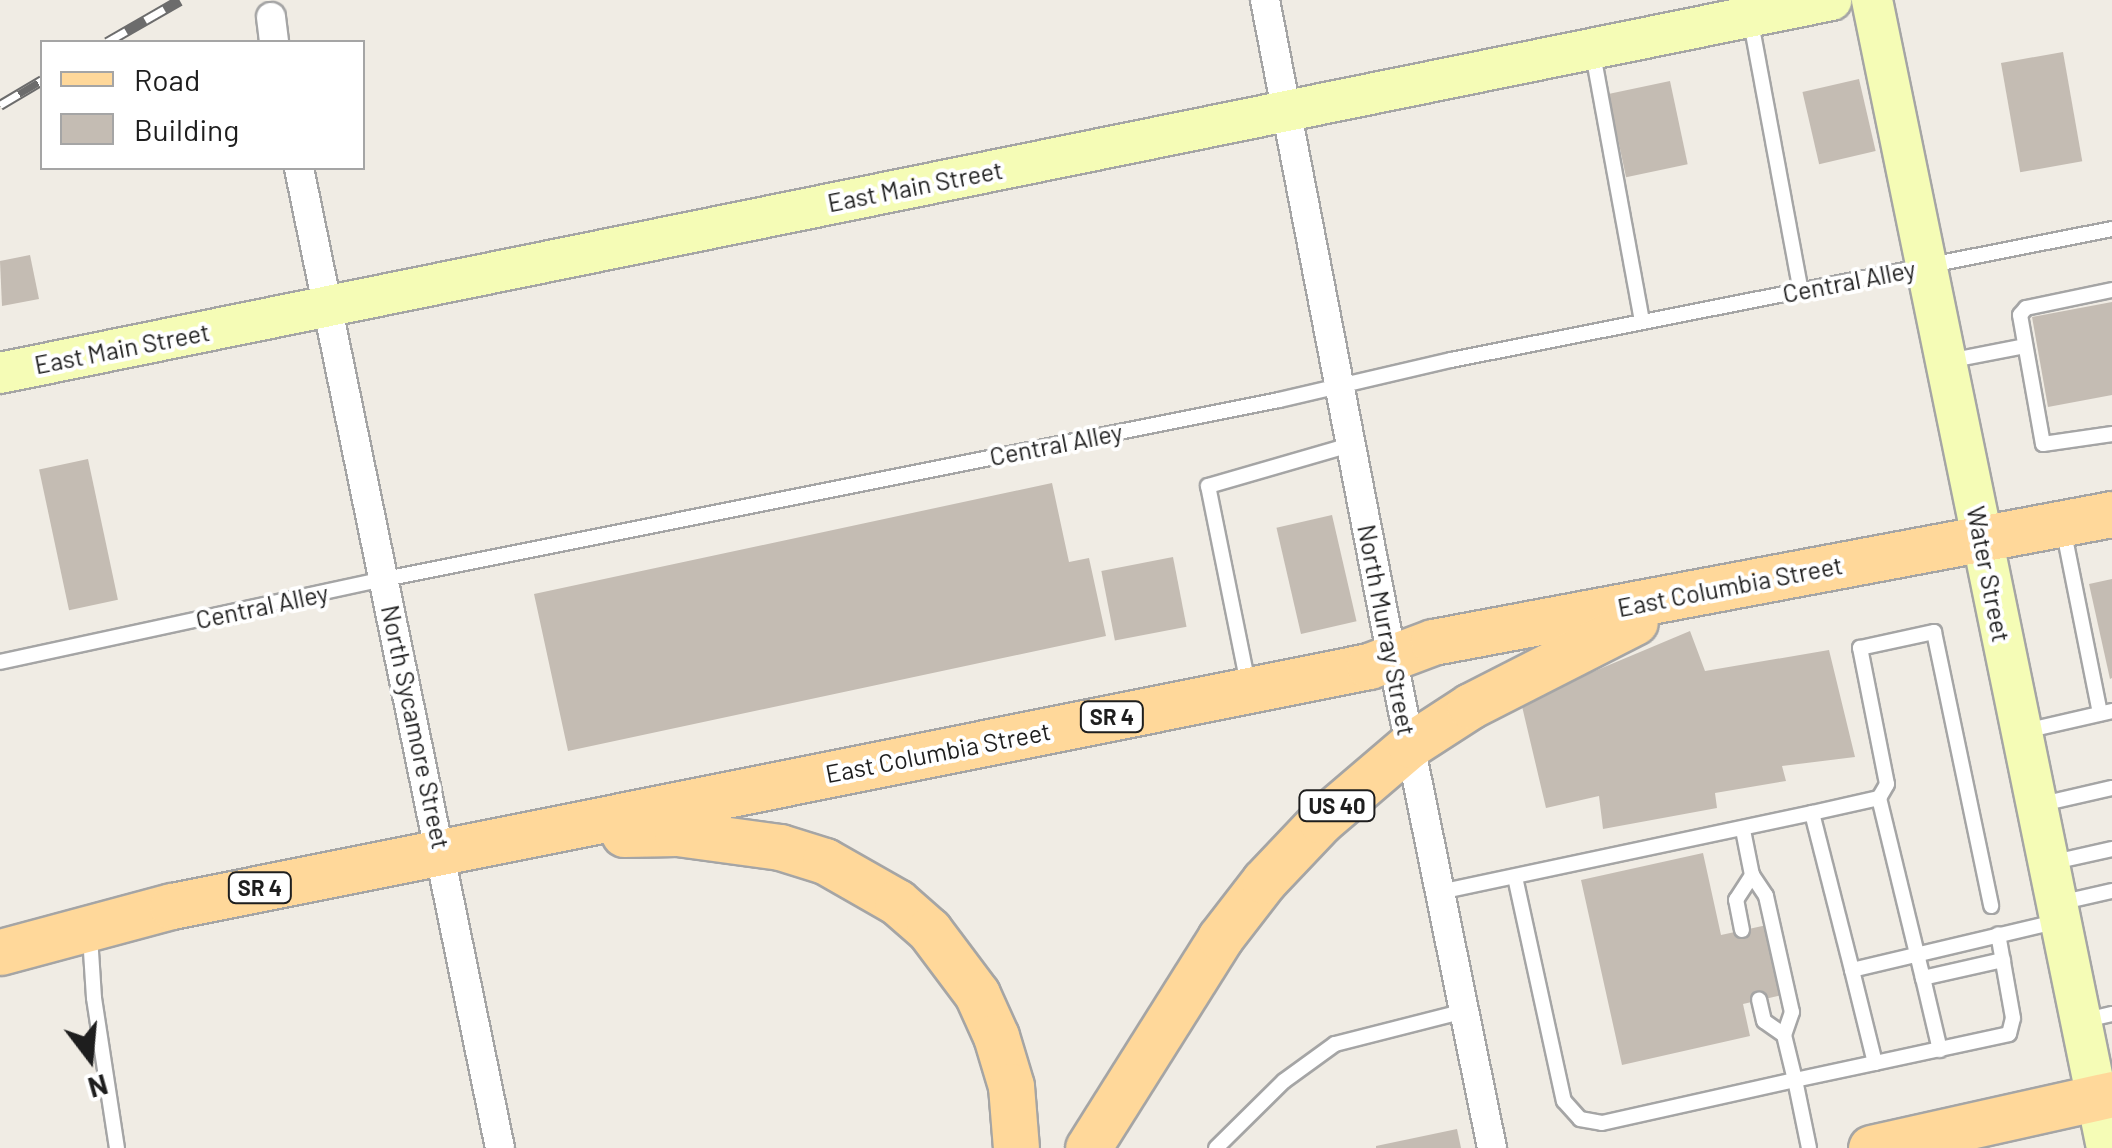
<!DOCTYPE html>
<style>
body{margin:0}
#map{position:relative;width:2112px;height:1148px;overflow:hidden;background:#f0ece4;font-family:Barlow,sans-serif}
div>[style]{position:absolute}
.building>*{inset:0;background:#c4bcb3;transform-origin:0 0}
.roads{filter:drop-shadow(2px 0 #a5a5a5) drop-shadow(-2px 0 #a5a5a5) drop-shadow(0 2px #a5a5a5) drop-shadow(0 -2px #a5a5a5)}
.lane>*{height:14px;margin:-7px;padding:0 7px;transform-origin:7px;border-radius:7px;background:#fff}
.street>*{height:28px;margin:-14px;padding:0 14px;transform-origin:14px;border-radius:14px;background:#fff}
.secondary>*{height:40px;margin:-20px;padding:0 20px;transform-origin:20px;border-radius:20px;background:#f5fcb6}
.primary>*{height:45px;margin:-22.5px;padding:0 22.5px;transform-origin:22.5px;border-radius:22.5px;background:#ffd89a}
.rail>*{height:11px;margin-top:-5.5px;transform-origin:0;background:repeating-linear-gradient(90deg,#fff 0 22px,#6c6c6c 0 44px);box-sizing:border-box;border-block:2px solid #6c6c6c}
span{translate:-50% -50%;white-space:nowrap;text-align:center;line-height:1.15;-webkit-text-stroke:8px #fff;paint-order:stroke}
.shield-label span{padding:2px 8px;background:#fff;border:2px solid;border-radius:8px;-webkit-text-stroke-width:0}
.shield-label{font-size:22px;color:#1e1e1e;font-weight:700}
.street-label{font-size:25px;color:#1e1e1e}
.legend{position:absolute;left:40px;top:40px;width:325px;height:130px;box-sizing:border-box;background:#fff;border:2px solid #a5a5a5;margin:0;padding:12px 18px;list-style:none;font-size:30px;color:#1e1e1e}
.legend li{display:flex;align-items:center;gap:20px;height:50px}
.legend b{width:50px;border:2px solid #a5a5a5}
.north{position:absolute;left:40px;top:1008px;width:100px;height:100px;-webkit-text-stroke:8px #fff;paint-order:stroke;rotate:164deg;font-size:28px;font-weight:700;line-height:40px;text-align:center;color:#1e1e1e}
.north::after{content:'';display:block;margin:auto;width:35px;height:45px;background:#1e1e1e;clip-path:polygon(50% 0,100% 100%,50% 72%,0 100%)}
</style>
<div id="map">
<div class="building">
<div style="left:2063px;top:52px;width:111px;height:63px;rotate:80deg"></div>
<div style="left:1859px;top:79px;width:74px;height:58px;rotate:77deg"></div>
<div style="left:1670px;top:81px;width:85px;height:63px;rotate:78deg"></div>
<div style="clip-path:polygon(30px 255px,39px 299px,2px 306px,0 261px)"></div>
<div style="clip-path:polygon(2112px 302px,2112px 395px,2048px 407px,2032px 317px)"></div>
<div style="left:88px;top:459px;width:144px;height:50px;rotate:78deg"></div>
<div style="clip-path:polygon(1052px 483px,1069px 562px,1089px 558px,1106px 636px,568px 751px,534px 594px)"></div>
<div style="left:1332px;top:515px;width:109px;height:57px;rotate:77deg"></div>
<div style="left:1173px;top:557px;width:71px;height:73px;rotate:79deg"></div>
<div style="clip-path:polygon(2112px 579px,2112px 678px,2110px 679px,2089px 584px)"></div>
<div style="clip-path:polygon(1690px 631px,1705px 671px,1829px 650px,1855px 757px,1782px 766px,1786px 781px,1715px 793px,1717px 808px,1603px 829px,1599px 796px,1546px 808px,1521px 702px)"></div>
<div style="clip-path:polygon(1703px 853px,1721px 935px,1767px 925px,1782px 995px,1743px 1004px,1750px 1036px,1622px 1065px,1581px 880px)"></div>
<div style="clip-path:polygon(1457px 1129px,1461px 1148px,1376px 1148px,1376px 1146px)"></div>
</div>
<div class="roads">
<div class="lane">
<div style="left:1750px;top:17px;width:279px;rotate:79.5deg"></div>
<div style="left:1593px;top:54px;width:272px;rotate:79.6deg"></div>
<div style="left:2112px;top:290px;width:88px;rotate:168.2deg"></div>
<div style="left:2026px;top:308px;width:9px;rotate:131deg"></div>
<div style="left:2020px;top:315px;width:131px;rotate:79.9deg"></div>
<div style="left:2043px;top:444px;width:70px;rotate:-8.2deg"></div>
<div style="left:1948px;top:361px;width:78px;rotate:-11deg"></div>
<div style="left:2063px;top:528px;width:189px;rotate:78.7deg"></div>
<div style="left:0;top:662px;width:394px;rotate:-12.2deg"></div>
<div style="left:385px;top:579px;width:912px;rotate:-11.32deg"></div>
<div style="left:1279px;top:400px;width:177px;rotate:-13.1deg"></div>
<div style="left:1451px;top:360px;width:674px;rotate:-11.21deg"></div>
<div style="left:1248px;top:684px;width:202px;rotate:-101.4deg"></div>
<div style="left:1208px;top:486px;width:148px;rotate:-16.1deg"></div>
<div style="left:2025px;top:731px;width:89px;rotate:-12.9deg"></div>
<div style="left:1879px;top:798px;width:185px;rotate:76.3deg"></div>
<div style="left:1923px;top:978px;width:82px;rotate:-12.7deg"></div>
<div style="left:2042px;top:804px;width:72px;rotate:-12.9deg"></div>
<div style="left:1812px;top:813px;width:69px;rotate:-12.6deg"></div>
<div style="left:1879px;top:798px;width:16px;rotate:-60deg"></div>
<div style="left:1887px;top:784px;width:139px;rotate:-101.2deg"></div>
<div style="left:1860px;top:648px;width:76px;rotate:-12.2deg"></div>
<div style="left:1934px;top:632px;width:280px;rotate:78.2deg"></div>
<div style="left:1743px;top:830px;width:46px;rotate:78.7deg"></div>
<div style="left:1752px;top:875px;width:25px;rotate:56deg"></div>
<div style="left:1766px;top:896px;width:119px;rotate:77.4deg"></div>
<div style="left:1792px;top:1012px;width:24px;rotate:109deg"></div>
<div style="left:2054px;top:862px;width:59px;rotate:-12.6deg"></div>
<div style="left:1515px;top:877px;width:229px;rotate:77.7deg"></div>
<div style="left:1564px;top:1101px;width:24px;rotate:48deg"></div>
<div style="left:1580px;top:1119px;width:22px;rotate:10deg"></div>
<div style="left:1602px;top:1123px;width:198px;rotate:-12.6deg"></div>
<div style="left:1795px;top:1080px;width:46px;rotate:-103.7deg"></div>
<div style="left:1784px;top:1035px;width:24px;rotate:-145deg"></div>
<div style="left:1764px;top:1021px;width:22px;rotate:-103deg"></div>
<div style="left:1440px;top:892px;width:380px;rotate:-12deg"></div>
<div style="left:1812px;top:813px;width:162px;rotate:75.7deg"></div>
<div style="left:1852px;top:970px;width:213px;rotate:-13.3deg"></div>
<div style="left:2059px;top:903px;width:54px;rotate:-12.8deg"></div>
<div style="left:1742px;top:930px;width:31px;rotate:-101deg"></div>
<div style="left:1736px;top:900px;width:30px;rotate:-57deg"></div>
<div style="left:90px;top:936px;width:62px;rotate:86.3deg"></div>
<div style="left:94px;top:998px;width:152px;rotate:81.3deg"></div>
<div style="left:1923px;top:978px;width:74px;rotate:76.7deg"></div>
<div style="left:2086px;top:1020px;width:27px;rotate:-13deg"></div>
<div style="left:1875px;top:1063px;width:137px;rotate:-12.2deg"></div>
<div style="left:2009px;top:1034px;width:16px;rotate:-76deg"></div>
<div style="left:2013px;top:1018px;width:85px;rotate:-100.1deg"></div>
<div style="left:1216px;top:1148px;width:95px;rotate:-44.6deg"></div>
<div style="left:1284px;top:1081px;width:63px;rotate:-36deg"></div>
<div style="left:1335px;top:1044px;width:133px;rotate:-14.3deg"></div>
<div style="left:1809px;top:1148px;width:69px;rotate:-101.6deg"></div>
<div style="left:1795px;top:1080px;width:82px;rotate:-12deg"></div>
<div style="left:1875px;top:1063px;width:96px;rotate:-103.9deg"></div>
</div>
<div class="street">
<div style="left:1265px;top:0;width:639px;rotate:79.08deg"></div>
<div style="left:1386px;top:627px;width:532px;rotate:78.5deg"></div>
<div style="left:271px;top:17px;width:25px;rotate:83deg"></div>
<div style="left:299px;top:168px;width:1000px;rotate:78.41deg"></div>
</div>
<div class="secondary">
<div style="left:1872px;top:0;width:1172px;rotate:78.43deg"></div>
<div style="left:0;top:373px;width:1869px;rotate:-11.51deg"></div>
</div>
<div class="primary">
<div style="left:624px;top:834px;width:53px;rotate:-1.1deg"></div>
<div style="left:677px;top:833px;width:104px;rotate:7.7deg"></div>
<div style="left:780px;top:847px;width:47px;rotate:17.3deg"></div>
<div style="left:825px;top:861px;width:83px;rotate:29.7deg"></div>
<div style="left:897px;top:902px;width:43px;rotate:41.2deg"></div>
<div style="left:929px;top:930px;width:80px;rotate:53.1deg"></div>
<div style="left:977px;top:994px;width:46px;rotate:65.7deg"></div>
<div style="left:996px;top:1036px;width:52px;rotate:73.3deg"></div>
<div style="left:1011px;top:1086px;width:62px;rotate:85.4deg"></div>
<div style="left:0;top:952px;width:178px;rotate:-15deg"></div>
<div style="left:172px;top:906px;width:1221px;rotate:-11.34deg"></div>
<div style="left:1369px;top:666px;width:68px;rotate:-20.6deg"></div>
<div style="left:1433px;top:642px;width:691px;rotate:-10.68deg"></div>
<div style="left:1088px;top:1148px;width:248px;rotate:-57.8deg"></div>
<div style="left:1220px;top:938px;width:72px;rotate:-52.3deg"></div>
<div style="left:1264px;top:881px;width:83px;rotate:-46.5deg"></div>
<div style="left:1321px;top:821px;width:117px;rotate:-40.5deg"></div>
<div style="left:1410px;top:745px;width:72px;rotate:-33deg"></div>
<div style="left:1470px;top:706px;width:185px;rotate:-27deg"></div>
<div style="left:1871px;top:1148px;width:247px;rotate:-12.6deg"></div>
</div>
</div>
<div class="rail">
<div style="left:107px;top:42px;width:84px;rotate:-29.9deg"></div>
<div style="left:0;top:105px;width:49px;rotate:-30.8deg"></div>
</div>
<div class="shield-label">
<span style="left:1112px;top:717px">SR 4</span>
<span style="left:1337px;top:806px">US 40</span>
<span style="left:260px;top:888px">SR 4</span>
</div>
<div class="street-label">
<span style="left:915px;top:186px;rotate:-11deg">East Main Street</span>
<span style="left:1849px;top:281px;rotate:-11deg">Central Alley</span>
<span style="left:122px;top:348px;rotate:-11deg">East Main Street</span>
<span style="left:1056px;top:444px;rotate:-11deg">Central Alley</span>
<span style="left:1989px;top:574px;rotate:79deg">Water Street</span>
<span style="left:1730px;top:586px;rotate:-11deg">East Columbia Street</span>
<span style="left:262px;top:606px;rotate:-12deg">Central Alley</span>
<span style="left:1387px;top:630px;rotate:79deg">North Murray Street</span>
<span style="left:416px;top:727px;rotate:78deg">North Sycamore Street</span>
<span style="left:938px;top:752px;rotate:-11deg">East Columbia Street</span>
</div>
<ul class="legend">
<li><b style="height:12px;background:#ffd89a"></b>Road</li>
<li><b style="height:28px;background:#c4bcb3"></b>Building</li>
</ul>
<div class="north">N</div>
</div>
